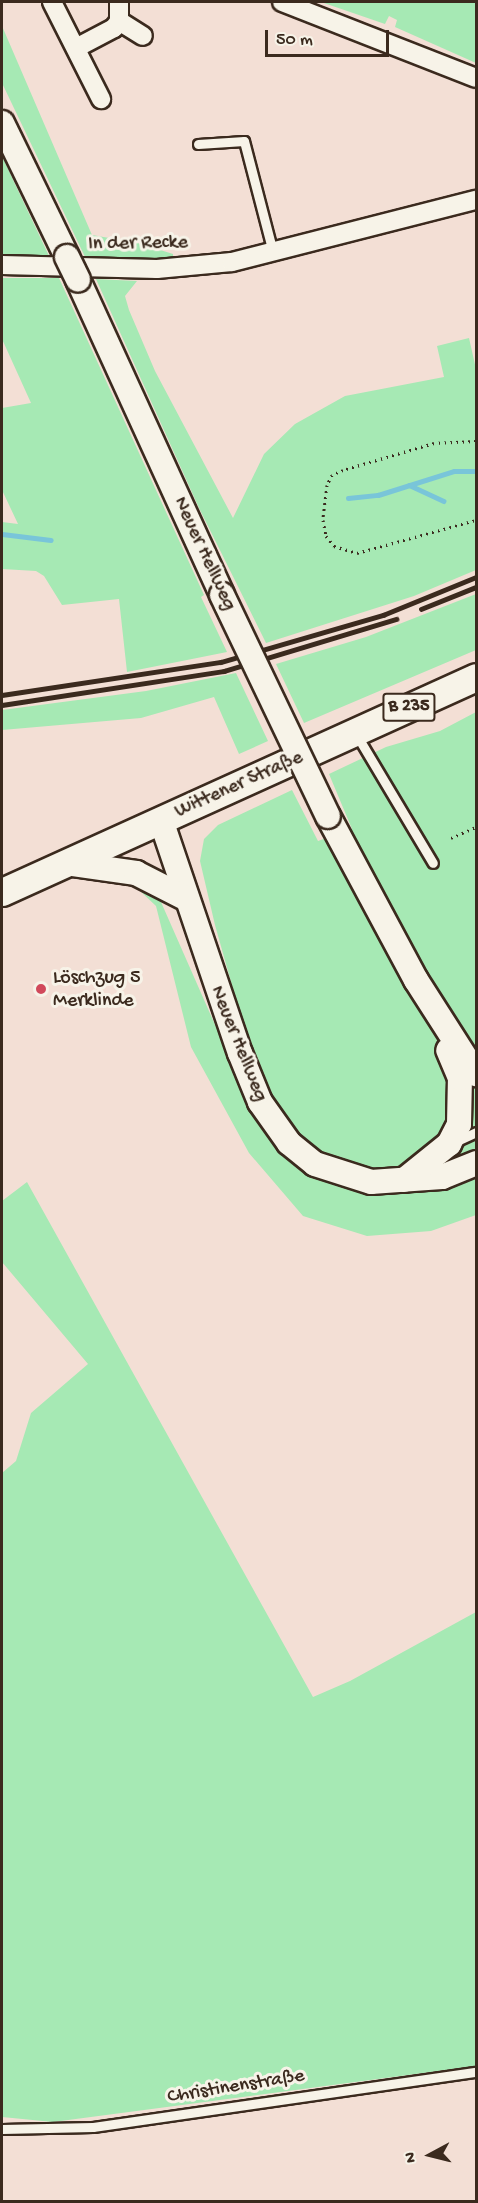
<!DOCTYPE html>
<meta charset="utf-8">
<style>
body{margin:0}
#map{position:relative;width:478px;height:2203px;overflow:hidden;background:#f3dfd5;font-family:"Gochi Hand",sans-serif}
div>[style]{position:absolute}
.green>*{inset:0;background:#a6e9b4}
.stream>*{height:5px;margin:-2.5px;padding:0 2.5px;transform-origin:2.5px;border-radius:2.5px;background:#79c5d9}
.path>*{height:3px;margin-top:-1.5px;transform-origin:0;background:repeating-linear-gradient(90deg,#3b2a1e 0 1.5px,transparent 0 6px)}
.roads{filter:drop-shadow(2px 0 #3b2a1e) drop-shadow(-2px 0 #3b2a1e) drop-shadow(0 2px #3b2a1e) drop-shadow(0 -2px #3b2a1e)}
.service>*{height:9px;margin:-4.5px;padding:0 4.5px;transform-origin:4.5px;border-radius:4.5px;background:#f7f3e8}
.minor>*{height:18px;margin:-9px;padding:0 9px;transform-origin:9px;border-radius:9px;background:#f7f3e8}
.secondary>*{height:24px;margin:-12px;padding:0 12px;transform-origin:12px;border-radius:12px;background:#f7f3e8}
.primary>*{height:27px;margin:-13.5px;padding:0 13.5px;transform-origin:13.5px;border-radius:13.5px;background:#f7f3e8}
.rail>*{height:4.5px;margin:-2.25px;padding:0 2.25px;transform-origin:2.25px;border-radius:2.25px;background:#3b2a1e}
.bridges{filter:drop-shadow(2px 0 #3b2a1e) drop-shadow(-2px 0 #3b2a1e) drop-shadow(0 2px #3b2a1e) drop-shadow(0 -2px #3b2a1e)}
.secondary-bridge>*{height:24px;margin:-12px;padding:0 12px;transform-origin:12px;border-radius:12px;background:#f7f3e8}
.dots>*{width:16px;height:16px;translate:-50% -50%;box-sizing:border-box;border:3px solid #f7f3e8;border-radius:50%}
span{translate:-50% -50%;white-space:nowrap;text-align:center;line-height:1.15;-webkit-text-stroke:6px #f7f3e8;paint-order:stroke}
.shield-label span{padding:2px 4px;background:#f7f3e8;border:2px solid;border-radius:4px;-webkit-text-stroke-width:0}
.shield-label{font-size:18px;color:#3b2a1e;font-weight:700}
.street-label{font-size:20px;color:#3b2a1e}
.poi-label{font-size:20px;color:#3b2a1e}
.left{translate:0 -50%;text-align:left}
.frame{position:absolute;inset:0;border:3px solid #3b2a1e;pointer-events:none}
.north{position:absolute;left:400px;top:2125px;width:60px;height:60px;-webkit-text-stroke:4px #f7f3e8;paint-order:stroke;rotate:263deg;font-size:16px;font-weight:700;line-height:24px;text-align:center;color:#3b2a1e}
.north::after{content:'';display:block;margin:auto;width:21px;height:27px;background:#3b2a1e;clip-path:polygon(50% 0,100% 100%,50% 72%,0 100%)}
.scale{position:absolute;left:265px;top:30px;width:124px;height:27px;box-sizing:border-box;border:3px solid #3b2a1e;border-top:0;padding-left:8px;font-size:18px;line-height:21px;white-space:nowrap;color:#3b2a1e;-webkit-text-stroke:4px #f7f3e8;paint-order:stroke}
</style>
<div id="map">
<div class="green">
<div style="clip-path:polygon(321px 2px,476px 2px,476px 63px,395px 27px,397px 20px,389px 16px,385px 24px)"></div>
<div style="clip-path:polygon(2px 26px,92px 235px,138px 243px,173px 254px,173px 259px,86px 259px,2px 83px)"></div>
<div style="clip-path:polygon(2px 156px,15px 184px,51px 260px,2px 259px)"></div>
<div style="clip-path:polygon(2px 278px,59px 278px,204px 595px,201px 597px,227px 652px,127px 672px,119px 599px,62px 605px,44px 576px,36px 571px,2px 569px,2px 522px,18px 524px,2px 490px,2px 408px,31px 403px,2px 339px)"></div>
<div style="clip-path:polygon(96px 279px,137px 281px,125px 296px,129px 310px,155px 371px,233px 518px,264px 454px,295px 424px,345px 396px,444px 377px,437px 346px,469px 338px,476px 369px,476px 570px,414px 596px,266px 643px,199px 508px)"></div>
<div style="clip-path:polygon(476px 594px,476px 650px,304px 723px,276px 664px,366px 637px)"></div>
<div style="clip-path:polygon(236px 673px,268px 741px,239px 754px,214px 697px,141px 718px,2px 730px,2px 710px,146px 691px)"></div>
<div style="clip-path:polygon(476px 712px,476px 1215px,431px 1231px,367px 1236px,303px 1216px,249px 1153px,191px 1047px,156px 906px,138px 889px,161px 902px,260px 1127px,276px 1105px,242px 1021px,215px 925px,200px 861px,204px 839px,218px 825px,292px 790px,318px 841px,352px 829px,329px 774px,386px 747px,440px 731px)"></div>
<div style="clip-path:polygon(27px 1182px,313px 1697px,350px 1681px,476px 1612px,476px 2066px,53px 2122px,2px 2117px,2px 1473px,16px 1461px,31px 1413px,88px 1364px,2px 1262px,2px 1201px)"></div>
</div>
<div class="stream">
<div style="left:409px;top:485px;width:38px;rotate:25deg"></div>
<div style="left:348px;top:498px;width:30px;rotate:-6deg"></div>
<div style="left:378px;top:495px;width:80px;rotate:-17.5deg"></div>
<div style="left:454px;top:471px;width:22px"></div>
<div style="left:2px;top:534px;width:49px;rotate:7deg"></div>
</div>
<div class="path">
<div style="left:476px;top:441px;width:42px;rotate:177.3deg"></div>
<div style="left:434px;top:443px;width:95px;rotate:163.5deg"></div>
<div style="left:343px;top:470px;width:12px;rotate:156deg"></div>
<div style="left:332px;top:475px;width:11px;rotate:117deg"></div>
<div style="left:327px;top:485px;width:35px;rotate:97deg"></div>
<div style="left:323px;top:520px;width:16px;rotate:79deg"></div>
<div style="left:326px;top:536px;width:13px;rotate:51deg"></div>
<div style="left:334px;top:546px;width:24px;rotate:17deg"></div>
<div style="left:357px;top:553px;width:123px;rotate:-15.5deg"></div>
<div style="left:451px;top:838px;width:27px;rotate:-24deg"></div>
</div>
<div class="roads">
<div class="service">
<div style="left:198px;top:144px;width:46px;rotate:-3.7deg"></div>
<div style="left:244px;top:141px;width:115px;rotate:75.4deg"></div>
<div style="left:356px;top:734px;width:150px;rotate:59.2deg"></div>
<div style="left:457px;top:1141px;width:21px;rotate:-25deg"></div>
<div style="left:2px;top:2129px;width:91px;rotate:-1.3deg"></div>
<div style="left:93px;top:2127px;width:387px;rotate:-8.2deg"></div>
</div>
<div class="minor">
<div style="left:52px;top:2px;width:109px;rotate:63.2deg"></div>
<div style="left:282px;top:2px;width:208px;rotate:21.4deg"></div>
<div style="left:119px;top:21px;width:28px;rotate:32deg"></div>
<div style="left:76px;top:48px;width:43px;rotate:-27.8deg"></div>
<div style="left:114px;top:28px;width:9px;rotate:-54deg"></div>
<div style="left:119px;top:21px;width:19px;rotate:-90deg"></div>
<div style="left:2px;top:265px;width:155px;rotate:1.5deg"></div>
<div style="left:157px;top:269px;width:75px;rotate:-5.3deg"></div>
<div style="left:232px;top:262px;width:252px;rotate:-14.3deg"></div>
</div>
<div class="secondary">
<div style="left:2px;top:123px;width:149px;rotate:64.1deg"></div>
<div style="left:78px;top:280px;width:346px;rotate:65.4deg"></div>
<div style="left:328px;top:816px;width:186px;rotate:61.8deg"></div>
<div style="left:416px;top:980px;width:112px;rotate:57.4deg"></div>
<div style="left:161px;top:820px;width:246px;rotate:71.3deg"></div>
<div style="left:240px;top:1053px;width:53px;rotate:67.8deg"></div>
<div style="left:260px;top:1102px;width:50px;rotate:54.7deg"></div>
<div style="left:289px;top:1143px;width:33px;rotate:39deg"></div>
<div style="left:315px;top:1164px;width:59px;rotate:17.8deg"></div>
<div style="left:371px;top:1182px;width:71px;rotate:-4deg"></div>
<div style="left:442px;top:1177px;width:37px;rotate:-22deg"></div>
<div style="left:66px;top:863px;width:71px;rotate:8.1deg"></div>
<div style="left:136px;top:873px;width:55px;rotate:27deg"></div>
<div style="left:404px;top:1180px;width:58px;rotate:-38.7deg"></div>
<div style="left:449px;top:1144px;width:22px;rotate:-63deg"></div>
<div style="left:459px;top:1124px;width:46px;rotate:-88.8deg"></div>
<div style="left:460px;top:1078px;width:30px;rotate:-113deg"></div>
</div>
<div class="primary">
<div style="left:2px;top:892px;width:520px;rotate:-24.4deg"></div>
</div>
</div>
<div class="rail">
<div style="left:421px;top:609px;width:59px;rotate:-21.8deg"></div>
<div style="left:2px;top:695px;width:221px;rotate:-8.6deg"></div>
<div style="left:221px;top:662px;width:169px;rotate:-16.2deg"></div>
<div style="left:383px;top:615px;width:100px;rotate:-22.2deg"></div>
<div style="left:2px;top:705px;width:225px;rotate:-8.7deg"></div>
<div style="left:224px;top:671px;width:180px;rotate:-16.8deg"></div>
</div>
<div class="bridges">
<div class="secondary-bridge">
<div style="left:67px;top:257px;width:25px;rotate:64deg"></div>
<div style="left:222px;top:595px;width:245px;rotate:64.4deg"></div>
</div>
</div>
<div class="dots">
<div style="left:41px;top:989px;background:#d1495b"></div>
</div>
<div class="shield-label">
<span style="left:409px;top:707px">B 235</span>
</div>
<div class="street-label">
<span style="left:138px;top:244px;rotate:-1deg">In der Recke</span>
<span style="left:204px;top:554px;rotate:65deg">Neuer Hellweg</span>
<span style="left:239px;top:785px;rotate:-24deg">Wittener Straße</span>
<span style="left:238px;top:1044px;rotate:68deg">Neuer Hellweg</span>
<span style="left:236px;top:2087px;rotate:-9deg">Christinenstraße</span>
</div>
<div class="poi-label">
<span class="left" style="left:53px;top:990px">Löschzug 5<br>Merklinde</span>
</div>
<div class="frame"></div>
<div class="north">N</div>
<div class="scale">50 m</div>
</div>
